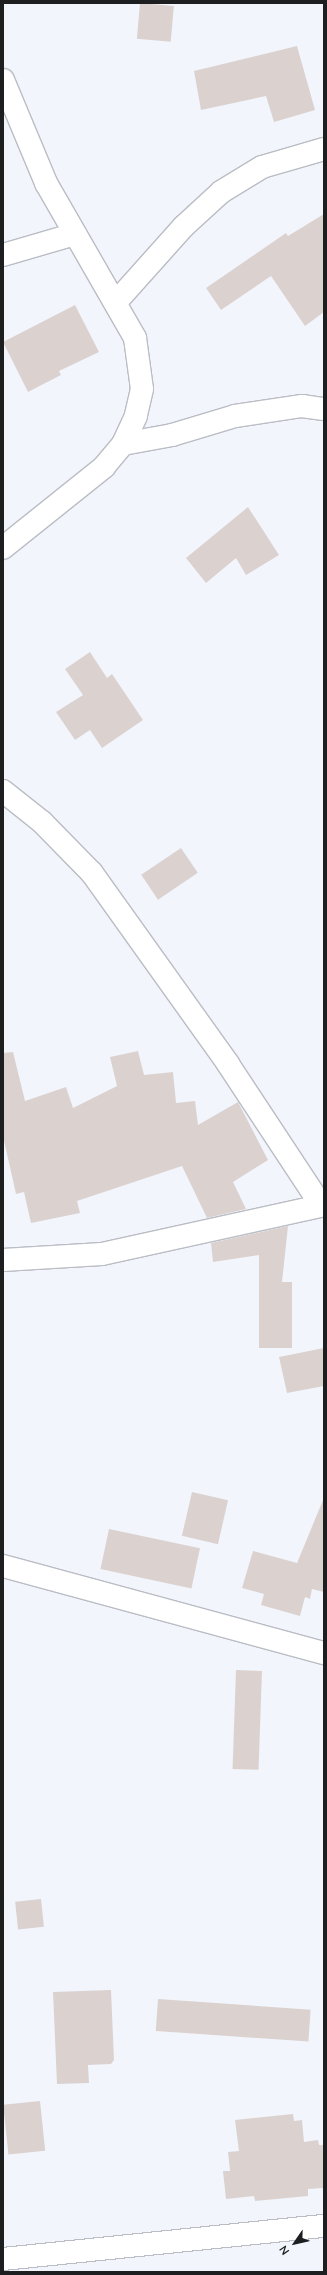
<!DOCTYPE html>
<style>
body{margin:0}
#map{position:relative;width:327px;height:2275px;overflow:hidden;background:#f2f5fc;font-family:"Nunito Sans",sans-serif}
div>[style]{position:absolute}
.building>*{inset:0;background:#dbd2d0;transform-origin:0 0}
.roads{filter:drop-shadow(1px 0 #babdc4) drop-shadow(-1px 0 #babdc4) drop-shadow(0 1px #babdc4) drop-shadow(0 -1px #babdc4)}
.street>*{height:22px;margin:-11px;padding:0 11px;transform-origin:11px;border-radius:11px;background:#fff}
span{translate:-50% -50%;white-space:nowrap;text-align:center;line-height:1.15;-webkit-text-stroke:3px #f2f5fc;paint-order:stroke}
.frame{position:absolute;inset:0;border:4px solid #1d1e20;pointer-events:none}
.north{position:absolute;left:275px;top:2223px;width:40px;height:40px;-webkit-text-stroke:3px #f2f5fc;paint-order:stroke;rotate:236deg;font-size:11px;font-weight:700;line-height:16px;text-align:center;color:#1d1e20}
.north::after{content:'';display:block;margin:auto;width:14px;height:18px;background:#1d1e20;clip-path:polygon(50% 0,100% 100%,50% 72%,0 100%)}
</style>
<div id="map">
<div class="building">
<div style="left:140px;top:3px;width:34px;height:36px;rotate:5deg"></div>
<div style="clip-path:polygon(297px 46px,315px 110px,274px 122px,266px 96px,201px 110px,194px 71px)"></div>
<div style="clip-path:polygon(324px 214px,324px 312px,305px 326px,271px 276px,221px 310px,206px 288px,286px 233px,288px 236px)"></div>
<div style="clip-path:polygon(75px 305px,99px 352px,59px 371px,61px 375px,28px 392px,3px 342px)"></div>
<div style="clip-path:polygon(248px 507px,279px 555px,246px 575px,236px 558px,206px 583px,186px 558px)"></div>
<div style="clip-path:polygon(90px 652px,107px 678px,112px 674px,143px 720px,102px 748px,90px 730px,75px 740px,56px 712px,83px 695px,65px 669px)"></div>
<div style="left:181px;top:848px;width:30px;height:48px;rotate:56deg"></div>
<div style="clip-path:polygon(138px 1051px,144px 1075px,173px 1072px,176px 1103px,195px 1101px,198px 1125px,238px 1102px,268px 1160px,233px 1182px,246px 1209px,207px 1218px,182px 1166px,77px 1201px,80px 1213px,31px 1223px,24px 1192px,16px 1194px,3px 1136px,3px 1053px,13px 1052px,25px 1101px,66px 1087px,73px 1108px,117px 1086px,110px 1057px)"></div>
<div style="clip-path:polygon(288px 1226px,282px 1282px,292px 1282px,292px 1348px,259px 1348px,259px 1255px,213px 1262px,211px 1243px)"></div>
<div style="clip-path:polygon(324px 1348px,324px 1386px,287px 1393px,279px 1357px)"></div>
<div style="left:192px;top:1492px;width:37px;height:45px;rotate:13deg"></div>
<div style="clip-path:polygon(323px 1500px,324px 1592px,312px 1589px,310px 1599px,305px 1597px,300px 1616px,261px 1605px,264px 1594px,242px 1588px,253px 1551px,297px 1563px)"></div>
<div style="left:109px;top:1529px;width:93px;height:41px;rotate:12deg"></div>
<div style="left:236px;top:1670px;width:26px;height:99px;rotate:2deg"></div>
<div style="left:41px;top:1899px;width:28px;height:26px;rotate:84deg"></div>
<div style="clip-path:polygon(111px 1990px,114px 2060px,111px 2064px,88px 2065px,89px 2083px,57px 2084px,53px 1992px)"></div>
<div style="left:158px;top:1999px;width:153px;height:32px;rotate:4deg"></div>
<div style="left:40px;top:2101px;width:50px;height:37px;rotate:84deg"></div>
<div style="clip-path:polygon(293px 2114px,294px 2121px,302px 2120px,304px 2142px,318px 2140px,319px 2145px,324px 2145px,324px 2188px,308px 2189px,308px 2196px,255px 2201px,254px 2196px,226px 2199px,223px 2171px,230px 2171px,228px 2152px,239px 2151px,235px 2120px)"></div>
</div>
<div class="roads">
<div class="street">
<div style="left:3px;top:80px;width:112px;rotate:67.3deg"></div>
<div style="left:46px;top:183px;width:179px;rotate:60.1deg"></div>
<div style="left:135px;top:338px;width:51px;rotate:82.2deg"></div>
<div style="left:142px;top:389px;width:28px;rotate:103deg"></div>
<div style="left:136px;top:416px;width:31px;rotate:115deg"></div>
<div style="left:123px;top:444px;width:30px;rotate:130deg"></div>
<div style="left:104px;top:467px;width:129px;rotate:141.3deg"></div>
<div style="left:3px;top:255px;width:75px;rotate:-16.3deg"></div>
<div style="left:116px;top:302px;width:101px;rotate:-48.2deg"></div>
<div style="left:183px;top:227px;width:52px;rotate:-42.6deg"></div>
<div style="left:221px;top:192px;width:48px;rotate:-31.4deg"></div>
<div style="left:262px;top:167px;width:65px;rotate:-16.2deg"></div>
<div style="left:123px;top:444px;width:50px;rotate:-10.4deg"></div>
<div style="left:172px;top:435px;width:66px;rotate:-16.8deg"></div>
<div style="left:235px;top:416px;width:68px;rotate:-8.5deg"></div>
<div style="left:302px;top:406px;width:22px;rotate:8deg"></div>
<div style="left:3px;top:791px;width:50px;rotate:38.5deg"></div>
<div style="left:42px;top:822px;width:71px;rotate:45.6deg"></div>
<div style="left:92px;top:873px;width:234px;rotate:54.5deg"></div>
<div style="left:228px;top:1064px;width:169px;rotate:56.6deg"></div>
<div style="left:3px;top:1260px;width:99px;rotate:-3.5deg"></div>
<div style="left:102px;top:1254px;width:227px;rotate:-12.4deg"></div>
<div style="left:3px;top:1566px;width:333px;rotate:15.2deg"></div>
<div style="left:3px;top:2259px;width:323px;rotate:-5.9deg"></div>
</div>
</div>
<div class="frame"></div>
<div class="north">N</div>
</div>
